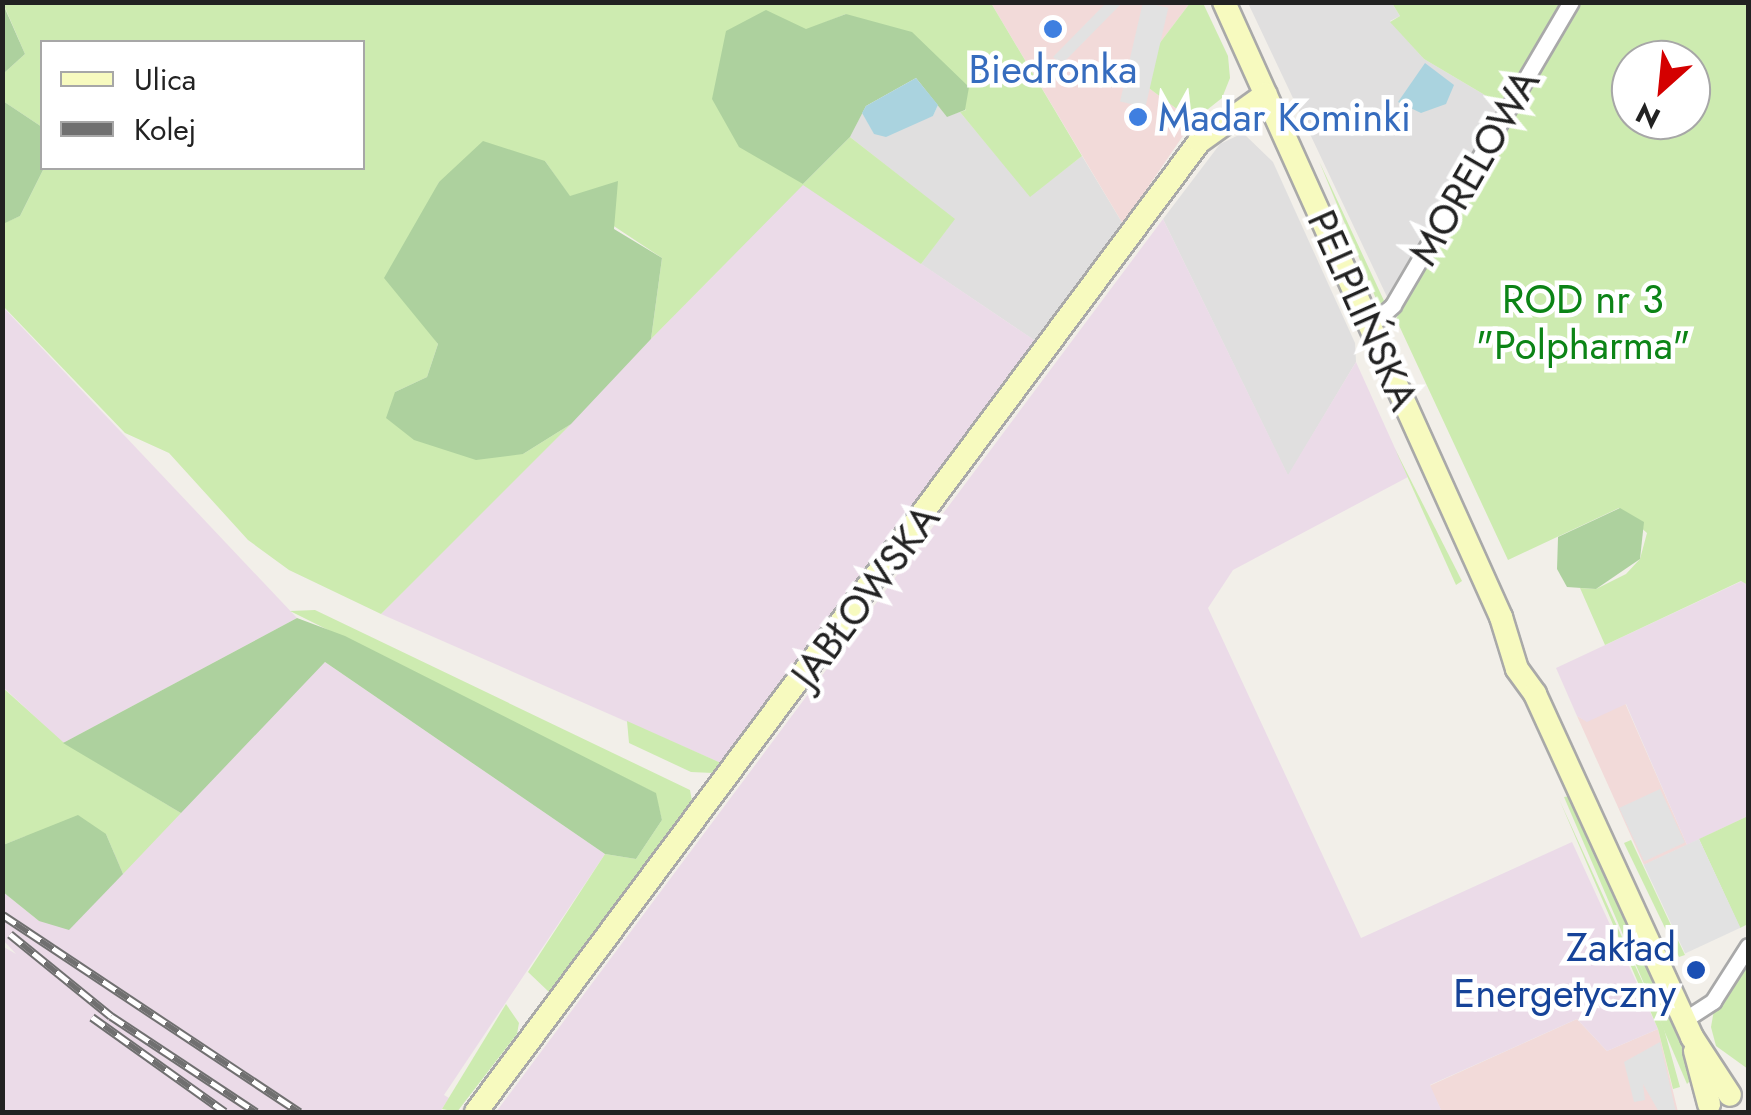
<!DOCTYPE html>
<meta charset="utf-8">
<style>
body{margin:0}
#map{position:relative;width:1751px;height:1115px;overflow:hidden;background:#f2efe9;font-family:Jost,sans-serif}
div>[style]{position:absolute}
.residential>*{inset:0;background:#e0dfdf}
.commercial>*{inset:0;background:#f2dad9}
.industrial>*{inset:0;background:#ebdbe8}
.grass>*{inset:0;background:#cdebb0}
.forest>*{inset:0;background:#add19e}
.parking>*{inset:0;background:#e2e2e2;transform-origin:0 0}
.water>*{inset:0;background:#aad3df}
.roads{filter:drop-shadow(2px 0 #a9a9a9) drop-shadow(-2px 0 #a9a9a9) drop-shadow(0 2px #a9a9a9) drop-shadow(0 -2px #a9a9a9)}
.street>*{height:15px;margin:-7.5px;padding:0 7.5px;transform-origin:7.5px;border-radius:7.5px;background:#fff}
.secondary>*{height:22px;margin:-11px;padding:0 11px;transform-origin:11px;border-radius:11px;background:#f7fabf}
.rail>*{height:9px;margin-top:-4.5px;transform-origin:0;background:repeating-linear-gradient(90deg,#fff 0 15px,#707070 0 30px);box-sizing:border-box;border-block:2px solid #707070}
.dots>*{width:28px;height:28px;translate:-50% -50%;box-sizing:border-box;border:5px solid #fff;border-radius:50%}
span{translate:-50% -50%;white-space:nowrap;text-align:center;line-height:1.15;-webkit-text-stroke:9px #fff;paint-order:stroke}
.shop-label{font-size:40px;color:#366cbe}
.left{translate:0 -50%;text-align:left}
.street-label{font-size:40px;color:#222}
.park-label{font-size:40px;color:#0c8416}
.transit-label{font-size:40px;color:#164399}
.right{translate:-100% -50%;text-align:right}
.frame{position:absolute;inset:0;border:5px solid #222;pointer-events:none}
.legend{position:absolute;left:40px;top:40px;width:325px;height:130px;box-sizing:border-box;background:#fff;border:2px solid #a7a7a7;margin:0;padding:12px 18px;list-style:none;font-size:30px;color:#222}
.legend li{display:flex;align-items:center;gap:20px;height:50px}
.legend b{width:50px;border:2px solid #a7a7a7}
.north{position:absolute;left:1611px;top:40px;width:100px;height:100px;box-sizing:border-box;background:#fff;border:2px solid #a7a7a7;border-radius:50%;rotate:207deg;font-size:28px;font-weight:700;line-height:40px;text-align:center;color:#222}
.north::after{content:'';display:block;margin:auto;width:35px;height:45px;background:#d40000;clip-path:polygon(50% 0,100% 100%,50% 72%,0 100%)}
</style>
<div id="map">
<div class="residential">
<div style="clip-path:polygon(1248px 3px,1392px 3px,1400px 16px,1390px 21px,1424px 59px,1500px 104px,1389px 301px)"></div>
<div style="clip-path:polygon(938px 105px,947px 116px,960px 112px,1030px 196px,1082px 156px,1123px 224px,1037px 342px,921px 264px,954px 219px,850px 137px,862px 113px,874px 133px,933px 116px)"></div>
<div style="clip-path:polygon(1243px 133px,1273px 162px,1355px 343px,1356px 362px,1288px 476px,1163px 219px,1220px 144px)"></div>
</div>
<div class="commercial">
<div style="clip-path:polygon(991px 3px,1190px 3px,1134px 77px,1193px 121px,1123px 224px)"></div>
<div style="clip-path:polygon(1625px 703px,1687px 845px,1644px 865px,1577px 716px,1587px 721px)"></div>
<div style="clip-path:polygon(1577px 1019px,1607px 1051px,1658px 1029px,1678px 1112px,1442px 1112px,1429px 1086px)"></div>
</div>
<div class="industrial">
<div style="clip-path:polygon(803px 184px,1037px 342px,721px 763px,381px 614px)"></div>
<div style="clip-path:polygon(1163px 219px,1288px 475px,1356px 362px,1408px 477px,1233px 570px,1208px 608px,1361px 938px,1572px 842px,1658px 1029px,1607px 1051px,1577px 1019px,1430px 1085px,1442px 1112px,496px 1112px)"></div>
<div style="clip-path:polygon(2px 306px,297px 618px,63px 743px,3px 687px)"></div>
<div style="clip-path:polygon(1742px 581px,1748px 585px,1748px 816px,1687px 845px,1626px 704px,1587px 722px,1577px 716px,1556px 668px)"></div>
<div style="clip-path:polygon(325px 662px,605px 854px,444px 1095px,449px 1098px,440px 1112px,3px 1112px,2px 946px,16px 954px,3px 940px,3px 892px,39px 921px)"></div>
</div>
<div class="grass">
<div style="clip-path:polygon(3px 3px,991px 3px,1082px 156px,1030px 197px,960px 112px,966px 110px,846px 14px,806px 30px,803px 184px,850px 137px,955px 219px,921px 264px,803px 185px,651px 339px,662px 258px,570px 197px,545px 161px,439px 182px,419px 225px,417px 314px,438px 344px,427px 377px,395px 392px,523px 454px,571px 424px,381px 614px,289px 570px,248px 540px,169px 453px,125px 433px,3px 306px,2px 224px,20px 216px,44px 168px,362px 168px,362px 42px,42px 42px,42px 127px,3px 101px,3px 74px,25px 54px)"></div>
<div style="clip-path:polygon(1190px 3px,1203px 3px,1228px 56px,1230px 78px,1222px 98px,1193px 121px,1134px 77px)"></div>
<div style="clip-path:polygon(1392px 3px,1562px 3px,1500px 104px,1424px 59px,1390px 22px,1400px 16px)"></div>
<div style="clip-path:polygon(evenodd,1581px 3px,1748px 3px,1748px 585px,1741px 581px,1605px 645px,1580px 588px,1596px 589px,1626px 574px,1640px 559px,1647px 533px,1619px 508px,1508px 560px,1396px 319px,1451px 214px,1581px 3px,1631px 60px,1691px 60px,1691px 120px,1631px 120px,1631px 60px)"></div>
<div style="clip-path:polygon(1319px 161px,1386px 305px,1379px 306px)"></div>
<div style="clip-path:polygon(1395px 449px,1462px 581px,1456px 585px)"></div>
<div style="clip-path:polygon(315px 610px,690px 790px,692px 801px,549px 992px,528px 972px,605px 854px,636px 859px,662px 820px,655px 793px,290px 611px)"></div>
<div style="clip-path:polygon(2px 687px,63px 742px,181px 813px,123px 874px,106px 834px,26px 836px,3px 845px)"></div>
<div style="clip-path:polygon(627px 721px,721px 763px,713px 773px,691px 772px,629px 743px)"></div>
<div style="clip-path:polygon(1570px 796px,1670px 1011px,1695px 1076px,1687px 1084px,1564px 797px)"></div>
<div style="clip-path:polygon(1559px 799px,1664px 1029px,1680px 1087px,1673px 1089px,1658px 1029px)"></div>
<div style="clip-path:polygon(1748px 816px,1748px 924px,1740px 928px,1699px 839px)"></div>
<div style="clip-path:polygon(1631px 840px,1685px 955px,1679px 957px,1624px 843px)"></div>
<div style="clip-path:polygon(1748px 957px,1748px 1069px,1716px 1046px,1711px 1027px,1714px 1010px)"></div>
<div style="clip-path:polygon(506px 1004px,519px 1023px,517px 1034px,457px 1112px,442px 1109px)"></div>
</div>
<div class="forest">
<div style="clip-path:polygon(3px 4px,25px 54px,3px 74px,2px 74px)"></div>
<div style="clip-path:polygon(766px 10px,806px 29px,846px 14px,912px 32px,969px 87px,965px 110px,947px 117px,916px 78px,866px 106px,850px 137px,803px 184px,739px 147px,712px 99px,726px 31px)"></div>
<div style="clip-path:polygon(3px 101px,42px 127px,44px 168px,20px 216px,3px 224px)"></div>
<div style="clip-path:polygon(483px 141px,545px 161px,570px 196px,618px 181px,614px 229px,662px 258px,651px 339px,571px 424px,523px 454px,476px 460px,414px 440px,386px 418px,395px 392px,427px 377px,438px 344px,384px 278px,439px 182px)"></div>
<div style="clip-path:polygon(1620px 508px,1644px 522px,1640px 559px,1596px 589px,1567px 587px,1557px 569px,1558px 537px)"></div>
<div style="clip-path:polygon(297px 618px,345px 636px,656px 793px,662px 820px,636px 859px,605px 854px,325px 662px,181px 813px,63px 743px)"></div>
<div style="clip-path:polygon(78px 815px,106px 834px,123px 874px,69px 930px,39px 921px,3px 892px,3px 845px)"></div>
</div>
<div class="parking">
<div style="left:1143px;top:2px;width:26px;height:102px;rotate:13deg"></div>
<div style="clip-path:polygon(1106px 3px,1122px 3px,1062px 64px,1053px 57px)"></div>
<div style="left:1660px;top:789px;width:59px;height:45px;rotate:65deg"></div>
<div style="left:1699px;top:839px;width:98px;height:61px;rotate:65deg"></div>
<div style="clip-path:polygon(1660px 1042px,1676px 1112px,1659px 1112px,1643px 1084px,1645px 1100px,1634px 1102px,1624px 1062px)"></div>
</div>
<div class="water">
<div style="clip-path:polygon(1425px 63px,1454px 85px,1446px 104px,1421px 113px,1398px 102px)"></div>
<div style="clip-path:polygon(916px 78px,938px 105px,933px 116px,886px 137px,874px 134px,862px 113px,866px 106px)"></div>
</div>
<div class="roads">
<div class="street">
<div style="left:1370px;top:326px;width:31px;rotate:-42deg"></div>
<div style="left:1393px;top:305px;width:351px;rotate:-59.6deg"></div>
<div style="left:1684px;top:1020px;width:35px;rotate:-33deg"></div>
<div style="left:1713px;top:1001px;width:65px;rotate:-57.5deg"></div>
</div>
<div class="secondary">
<div style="left:1224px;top:2px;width:675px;rotate:65.75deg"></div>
<div style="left:1501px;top:617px;width:54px;rotate:72.9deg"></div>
<div style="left:1517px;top:669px;width:31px;rotate:54deg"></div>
<div style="left:1535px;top:694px;width:377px;rotate:65.4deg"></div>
<div style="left:1692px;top:1037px;width:69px;rotate:56.8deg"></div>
<div style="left:1695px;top:1051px;width:55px;rotate:75.2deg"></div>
<div style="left:476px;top:1112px;width:1210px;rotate:-53.3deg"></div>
<div style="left:1199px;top:142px;width:82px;rotate:-35.6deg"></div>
</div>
</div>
<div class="rail">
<div style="left:3px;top:915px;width:356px;rotate:33.6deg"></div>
<div style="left:10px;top:934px;width:130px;rotate:39.1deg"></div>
<div style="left:111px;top:1016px;width:174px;rotate:33.5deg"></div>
<div style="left:92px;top:1017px;width:163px;rotate:35.5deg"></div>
</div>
<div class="dots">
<div style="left:1053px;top:29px;background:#3f7fe0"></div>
<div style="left:1138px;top:117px;background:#3f7fe0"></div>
<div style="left:1696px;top:970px;background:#1a4fb4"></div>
</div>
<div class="shop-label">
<span style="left:1053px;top:69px">Biedronka</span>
<span class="left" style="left:1158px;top:117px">Madar Kominki</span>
</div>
<div class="street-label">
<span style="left:1474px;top:167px;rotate:-60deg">MORELOWA</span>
<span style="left:1363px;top:310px;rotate:66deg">PELPLIŃSKA</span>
<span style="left:865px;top:596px;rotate:-53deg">JABŁOWSKA</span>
</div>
<div class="park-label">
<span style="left:1583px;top:322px">ROD nr 3<br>"Polpharma"</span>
</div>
<div class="transit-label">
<span class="right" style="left:1676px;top:970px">Zakład<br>Energetyczny</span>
</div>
<div class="frame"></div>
<ul class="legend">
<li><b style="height:12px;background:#f7fabf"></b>Ulica</li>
<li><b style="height:12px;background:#707070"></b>Kolej</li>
</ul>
<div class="north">N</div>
</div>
